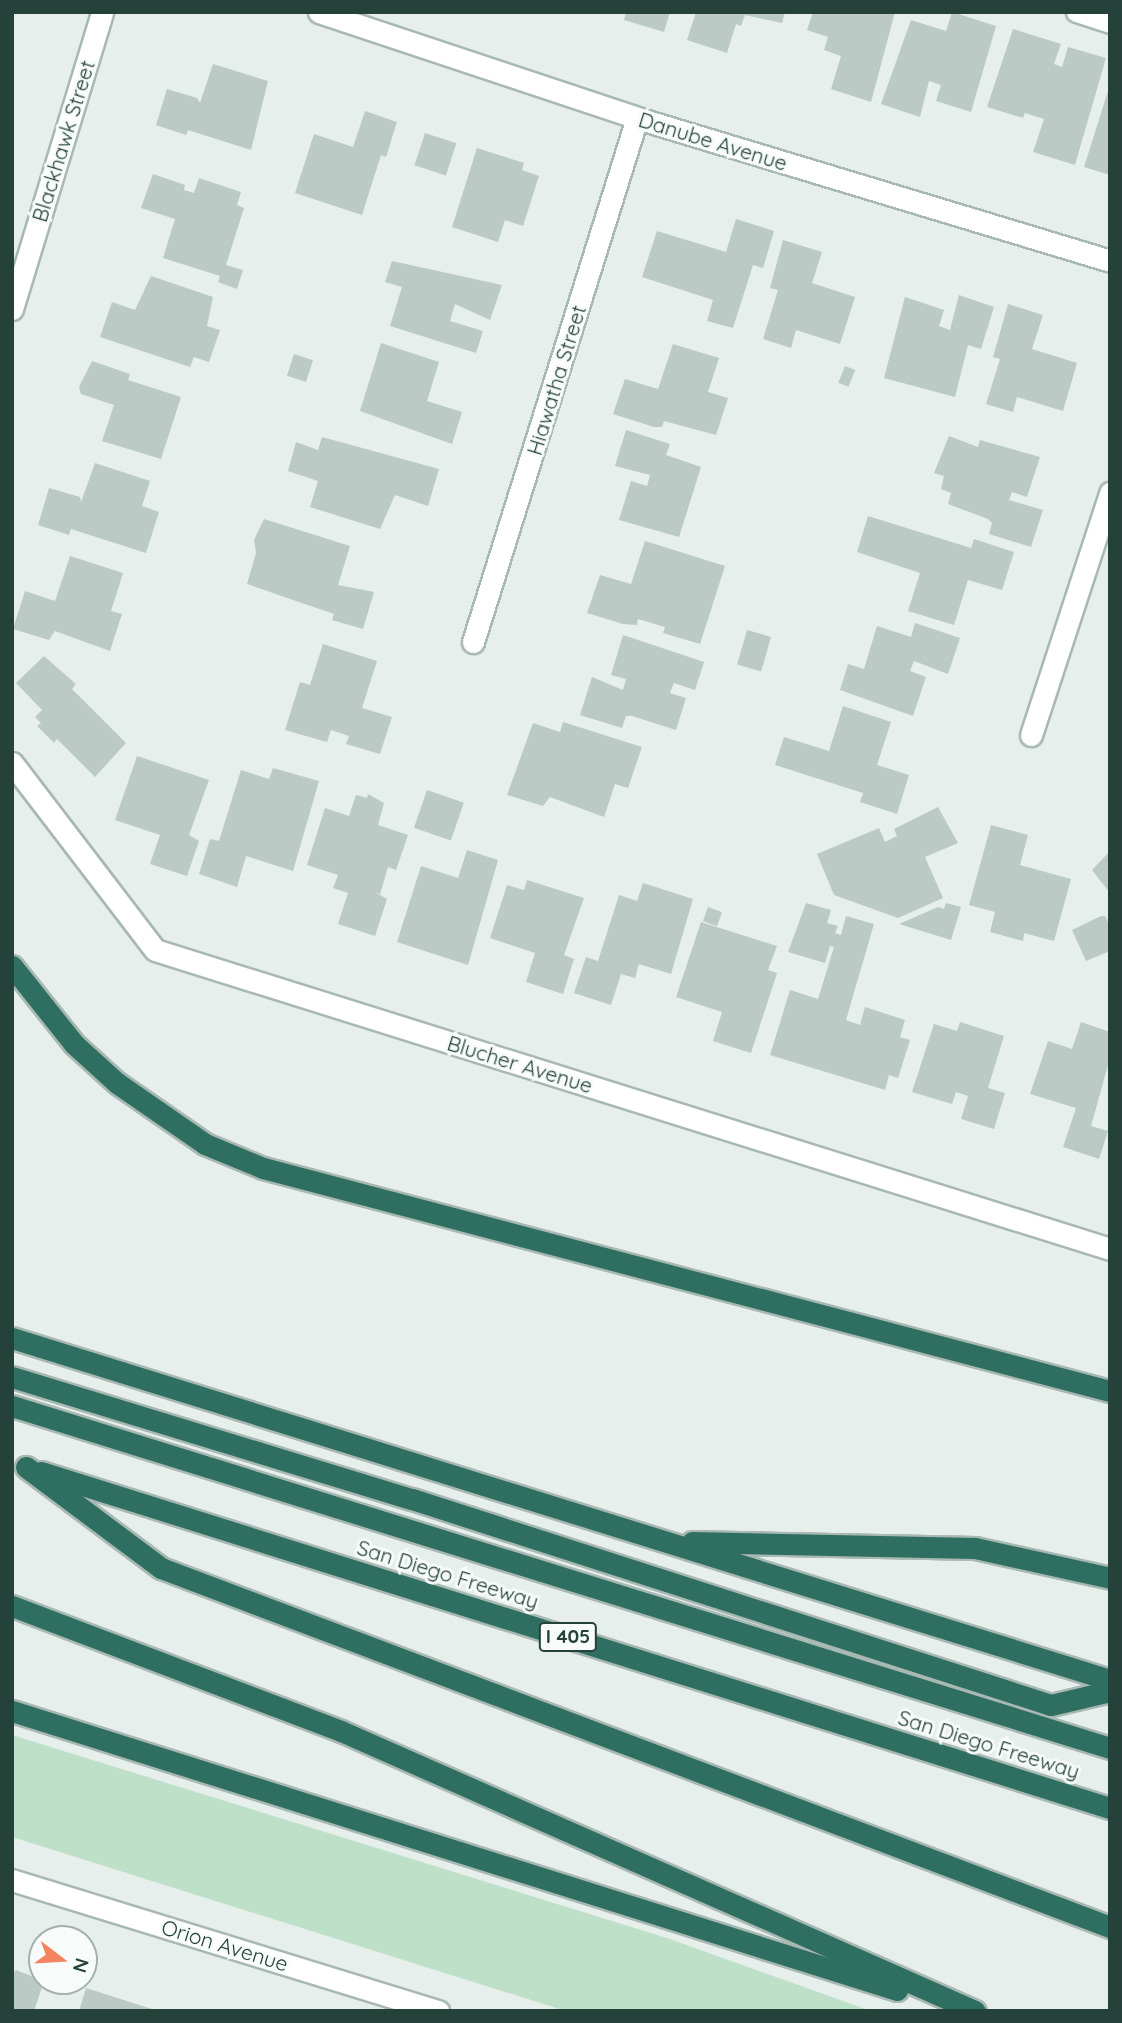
<!DOCTYPE html>
<style>
body{margin:0}
#map{position:relative;width:1122px;height:2023px;overflow:hidden;background:#e6efeb;font-family:Quicksand,sans-serif}
div>[style]{position:absolute}
.green>*{inset:0;background:#bfe0c8}
.building>*{inset:0;background:#bbcac4;transform-origin:0 0}
.roads{filter:drop-shadow(2px 0 #a8b8b2) drop-shadow(-2px 0 #a8b8b2) drop-shadow(0 2px #a8b8b2) drop-shadow(0 -2px #a8b8b2)}
.service>*{height:19px;margin:-9.5px;padding:0 9.5px;transform-origin:9.5px;border-radius:9.5px;background:#fff}
.minor>*{height:21px;margin:-10.5px;padding:0 10.5px;transform-origin:10.5px;border-radius:10.5px;background:#fff}
.motorway>*{height:21px;margin:-10.5px;padding:0 10.5px;transform-origin:10.5px;border-radius:10.5px;background:#2f6f62}
span{translate:-50% -50%;white-space:nowrap;text-align:center;line-height:1.15;-webkit-text-stroke:6px #f7fbf9;paint-order:stroke}
.shield-label span{padding:2px 5px;background:#f7fbf9;border:2px solid;border-radius:5px;-webkit-text-stroke-width:0}
.shield-label{font-size:19px;color:#24423a;font-weight:700}
.street-label{font-size:21px;color:#24423a}
.frame{position:absolute;inset:0;border:14px solid #24423a;pointer-events:none}
.north{position:absolute;left:28px;top:1925px;width:70px;height:70px;box-sizing:border-box;background:#f7fbf9;border:2px solid #a3b1ad;border-radius:50%;rotate:107deg;font-size:19px;font-weight:700;line-height:28px;text-align:center;color:#24423a}
.north::after{content:'';display:block;margin:auto;width:24px;height:32px;background:#f4845f;clip-path:polygon(50% 0,100% 100%,50% 72%,0 100%)}
</style>
<div id="map">
<div class="green">
<div style="clip-path:polygon(12px 1735px,667px 1938px,871px 2011px,566px 2011px,12px 1837px)"></div>
</div>
<div class="building">
<div style="clip-path:polygon(626px 12px,670px 12px,664px 32px,624px 20px)"></div>
<div style="clip-path:polygon(696px 12px,785px 12px,782px 23px,745px 15px,741px 26px,736px 24px,727px 53px,687px 40px)"></div>
<div style="clip-path:polygon(813px 12px,895px 12px,871px 102px,831px 89px,841px 56px,824px 50px,828px 37px,807px 30px)"></div>
<div style="clip-path:polygon(952px 12px,996px 26px,971px 112px,936px 101px,941px 85px,929px 81px,920px 117px,881px 104px,911px 20px,946px 31px)"></div>
<div style="clip-path:polygon(1013px 29px,1061px 44px,1054px 64px,1062px 67px,1068px 47px,1106px 58px,1075px 165px,1033px 152px,1044px 119px,1025px 113px,1023px 118px,987px 107px)"></div>
<div style="clip-path:polygon(213px 64px,268px 81px,251px 150px,188px 130px,186px 135px,156px 125px,167px 89px,197px 98px,200px 103px)"></div>
<div style="clip-path:polygon(1109px 88px,1110px 88px,1110px 175px,1084px 167px)"></div>
<div style="clip-path:polygon(365px 111px,397px 122px,386px 157px,381px 155px,362px 215px,295px 193px,314px 134px,353px 147px)"></div>
<div style="left:425px;top:133px;width:33px;height:34px;rotate:18deg"></div>
<div style="clip-path:polygon(477px 148px,524px 163px,522px 170px,539px 176px,523px 226px,505px 220px,498px 242px,452px 227px)"></div>
<div style="clip-path:polygon(153px 174px,185px 185px,184px 190px,194px 193px,199px 178px,241px 192px,237px 205px,244px 208px,226px 265px,243px 270px,237px 289px,218px 282px,220px 276px,163px 258px,175px 219px,141px 208px)"></div>
<div style="clip-path:polygon(736px 219px,774px 231px,763px 268px,753px 265px,733px 328px,707px 321px,713px 300px,642px 277px,657px 231px,726px 252px)"></div>
<div style="clip-path:polygon(783px 240px,822px 252px,812px 283px,855px 297px,840px 344px,796px 330px,791px 348px,763px 339px,778px 290px,770px 288px)"></div>
<div style="clip-path:polygon(392px 261px,502px 285px,490px 320px,455px 304px,450px 321px,483px 331px,476px 353px,390px 326px,402px 287px,385px 282px)"></div>
<div style="clip-path:polygon(151px 276px,213px 297px,207px 326px,220px 330px,209px 362px,194px 357px,190px 367px,100px 337px,112px 302px,135px 310px)"></div>
<div style="clip-path:polygon(959px 295px,994px 307px,981px 349px,968px 345px,955px 397px,884px 378px,905px 297px,944px 310px,939px 326px,950px 330px)"></div>
<div style="clip-path:polygon(1008px 304px,1043px 315px,1032px 349px,1077px 363px,1063px 411px,1017px 397px,1013px 412px,986px 404px,1000px 359px,993px 357px)"></div>
<div style="clip-path:polygon(381px 343px,439px 362px,427px 401px,462px 412px,452px 444px,360px 411px)"></div>
<div style="clip-path:polygon(673px 344px,719px 358px,708px 392px,728px 398px,716px 435px,664px 421px,662px 427px,654px 427px,613px 414px,625px 379px,658px 389px)"></div>
<div style="left:294px;top:354px;width:20px;height:23px;rotate:18deg"></div>
<div style="clip-path:polygon(92px 361px,130px 374px,128px 380px,181px 397px,161px 459px,102px 441px,114px 405px,81px 394px,79px 387px)"></div>
<div style="left:845px;top:366px;width:11px;height:18px;rotate:22deg"></div>
<div style="clip-path:polygon(626px 430px,670px 444px,666px 455px,701px 467px,679px 537px,619px 520px,631px 481px,647px 486px,650px 475px,615px 466px)"></div>
<div style="clip-path:polygon(949px 436px,978px 447px,980px 440px,1040px 457px,1027px 497px,1012px 492px,1009px 500px,1043px 510px,1031px 547px,989px 534px,992px 523px,988px 519px,948px 504px,951px 493px,941px 489px,944px 476px,934px 473px)"></div>
<div style="clip-path:polygon(322px 437px,439px 469px,428px 506px,395px 495px,380px 529px,310px 507px,318px 481px,288px 471px,296px 442px,318px 450px)"></div>
<div style="clip-path:polygon(95px 463px,150px 481px,142px 506px,159px 512px,146px 553px,71px 529px,69px 535px,38px 525px,49px 488px,80px 497px,81px 502px)"></div>
<div style="clip-path:polygon(868px 516px,971px 548px,974px 539px,1014px 552px,1002px 590px,968px 580px,954px 625px,908px 611px,920px 573px,857px 552px)"></div>
<div style="clip-path:polygon(264px 519px,350px 546px,338px 585px,374px 592px,363px 629px,332px 620px,334px 614px,247px 584px,256px 553px,254px 540px)"></div>
<div style="clip-path:polygon(645px 541px,725px 566px,700px 644px,663px 633px,665px 627px,638px 619px,637px 625px,623px 624px,587px 613px,600px 575px,631px 584px)"></div>
<div style="clip-path:polygon(70px 556px,123px 573px,111px 611px,122px 614px,110px 651px,55px 631px,49px 640px,13px 629px,25px 591px,55px 601px)"></div>
<div style="clip-path:polygon(915px 623px,960px 638px,948px 674px,914px 661px,910px 671px,926px 677px,913px 716px,840px 690px,848px 664px,864px 669px,877px 626px,911px 637px)"></div>
<div style="left:747px;top:630px;width:25px;height:36px;rotate:16deg"></div>
<div style="clip-path:polygon(623px 635px,704px 662px,695px 690px,674px 683px,670px 693px,686px 698px,676px 730px,632px 716px,626px 716px,622px 728px,580px 715px,592px 677px,623px 690px,626px 679px,611px 675px)"></div>
<div style="clip-path:polygon(323px 644px,377px 661px,362px 708px,392px 717px,380px 754px,346px 744px,349px 736px,331px 730px,327px 742px,285px 730px,300px 682px,310px 685px)"></div>
<div style="clip-path:polygon(44px 656px,76px 684px,72px 689px,126px 743px,95px 777px,57px 739px,54px 743px,37px 726px,41px 723px,35px 717px,42px 710px,16px 683px)"></div>
<div style="clip-path:polygon(843px 706px,891px 722px,877px 765px,909px 775px,897px 814px,860px 802px,863px 793px,775px 765px,784px 737px,829px 751px)"></div>
<div style="clip-path:polygon(563px 722px,642px 747px,628px 788px,615px 784px,604px 817px,550px 797px,543px 806px,507px 795px,533px 723px,560px 732px)"></div>
<div style="clip-path:polygon(137px 756px,209px 780px,189px 835px,199px 841px,187px 876px,150px 864px,160px 835px,115px 820px)"></div>
<div style="clip-path:polygon(273px 768px,319px 781px,293px 871px,246px 856px,237px 887px,199px 874px,210px 839px,219px 841px,241px 770px,269px 779px)"></div>
<div style="left:427px;top:790px;width:39px;height:40px;rotate:19deg"></div>
<div style="clip-path:polygon(368px 794px,384px 803px,378px 825px,408px 835px,396px 870px,388px 867px,380px 894px,375px 892px,387px 899px,375px 936px,338px 924px,348px 893px,333px 888px,338px 875px,307px 865px,325px 808px,349px 816px,356px 795px,367px 798px)"></div>
<div style="clip-path:polygon(938px 807px,958px 843px,925px 857px,943px 898px,898px 918px,834px 895px,817px 854px,879px 828px,885px 842px,897px 836px,894px 829px)"></div>
<div style="clip-path:polygon(991px 825px,1028px 835px,1020px 865px,1071px 879px,1054px 941px,1024px 933px,1023px 941px,990px 932px,995px 912px,969px 905px)"></div>
<div style="clip-path:polygon(467px 850px,498px 860px,468px 965px,397px 942px,421px 866px,458px 878px)"></div>
<div style="clip-path:polygon(1110px 851px,1110px 893px,1092px 870px)"></div>
<div style="clip-path:polygon(527px 880px,584px 898px,564px 955px,574px 959px,563px 994px,526px 982px,535px 953px,490px 938px,507px 885px,524px 890px)"></div>
<div style="clip-path:polygon(643px 883px,693px 899px,671px 974px,639px 964px,635px 978px,621px 974px,611px 1005px,574px 993px,586px 957px,598px 961px,619px 895px,637px 901px)"></div>
<div style="clip-path:polygon(806px 903px,831px 910px,827px 923px,838px 926px,835px 933px,841px 935px,846px 916px,874px 924px,846px 1020px,860px 1025px,865px 1007px,905px 1020px,900px 1037px,910px 1040px,898px 1078px,889px 1075px,885px 1090px,770px 1055px,790px 990px,818px 999px,834px 947px,830px 946px,825px 963px,788px 952px)"></div>
<div style="clip-path:polygon(946px 903px,961px 907px,951px 940px,899px 924px,938px 907px,944px 909px)"></div>
<div style="left:708px;top:907px;width:15px;height:15px;rotate:20deg"></div>
<div style="clip-path:polygon(1101px 916px,1105px 916px,1110px 926px,1110px 951px,1086px 961px,1072px 930px)"></div>
<div style="clip-path:polygon(701px 922px,777px 946px,768px 970px,777px 973px,751px 1053px,713px 1041px,722px 1012px,676px 997px)"></div>
<div style="clip-path:polygon(960px 1022px,1004px 1036px,988px 1088px,1005px 1093px,994px 1129px,961px 1119px,968px 1096px,956px 1092px,952px 1104px,912px 1092px,934px 1024px,957px 1031px)"></div>
<div style="clip-path:polygon(1081px 1022px,1110px 1032px,1110px 1058px,1091px 1126px,1108px 1131px,1099px 1159px,1063px 1147px,1076px 1108px,1030px 1094px,1048px 1041px,1072px 1049px)"></div>
<div style="clip-path:polygon(16px 1970px,44px 1981px,34px 2011px,12px 2011px,12px 1975px)"></div>
<div style="clip-path:polygon(86px 1988px,152px 2009px,151px 2011px,79px 2011px)"></div>
</div>
<div class="roads">
<div class="service">
<div style="left:1076px;top:12px;width:36px;rotate:18deg"></div>
</div>
<div class="minor">
<div style="left:319px;top:12px;width:335px;rotate:18.4deg"></div>
<div style="left:637px;top:118px;width:494px;rotate:16.8deg"></div>
<div style="left:12px;top:309px;width:310px;rotate:-73.1deg"></div>
<div style="left:473px;top:642px;width:549px;rotate:-72.62deg"></div>
<div style="left:1031px;top:735px;width:255px;rotate:-71.9deg"></div>
<div style="left:12px;top:763px;width:235px;rotate:52.6deg"></div>
<div style="left:155px;top:950px;width:1001px;rotate:17.38deg"></div>
<div style="left:12px;top:1880px;width:446px;rotate:17.1deg"></div>
</div>
<div class="motorway">
<div style="left:12px;top:966px;width:100px;rotate:51.5deg"></div>
<div style="left:74px;top:1044px;width:58px;rotate:42.2deg"></div>
<div style="left:117px;top:1083px;width:107px;rotate:34.7deg"></div>
<div style="left:205px;top:1144px;width:63px;rotate:22.5deg"></div>
<div style="left:263px;top:1168px;width:876px;rotate:14.75deg"></div>
<div style="left:12px;top:1338px;width:1150px;rotate:17.3deg"></div>
<div style="left:12px;top:1377px;width:418px;rotate:17deg"></div>
<div style="left:412px;top:1499px;width:671px;rotate:17.87deg"></div>
<div style="left:1051px;top:1705px;width:61px;rotate:-13.3deg"></div>
<div style="left:12px;top:1406px;width:1150px;rotate:17.3deg"></div>
<div style="left:26px;top:1467px;width:169px;rotate:36.8deg"></div>
<div style="left:161px;top:1568px;width:1015px;rotate:20.72deg"></div>
<div style="left:41px;top:1472px;width:1121px;rotate:17.45deg"></div>
<div style="left:692px;top:1542px;width:283px;rotate:1.2deg"></div>
<div style="left:975px;top:1548px;width:138px;rotate:12.5deg"></div>
<div style="left:12px;top:1606px;width:352px;rotate:20.8deg"></div>
<div style="left:341px;top:1731px;width:693px;rotate:23.83deg"></div>
<div style="left:12px;top:1711px;width:928px;rotate:17.5deg"></div>
</div>
</div>
<div class="shield-label">
<span style="left:568px;top:1637px">I 405</span>
</div>
<div class="street-label">
<span style="left:63px;top:141px;rotate:-73deg">Blackhawk Street</span>
<span style="left:713px;top:141px;rotate:17deg">Danube Avenue</span>
<span style="left:556px;top:380px;rotate:-73deg">Hiawatha Street</span>
<span style="left:520px;top:1064px;rotate:17deg">Blucher Avenue</span>
<span style="left:448px;top:1574px;rotate:17deg">San Diego Freeway</span>
<span style="left:989px;top:1744px;rotate:17deg">San Diego Freeway</span>
<span style="left:225px;top:1945px;rotate:17deg">Orion Avenue</span>
</div>
<div class="frame"></div>
<div class="north">N</div>
</div>
